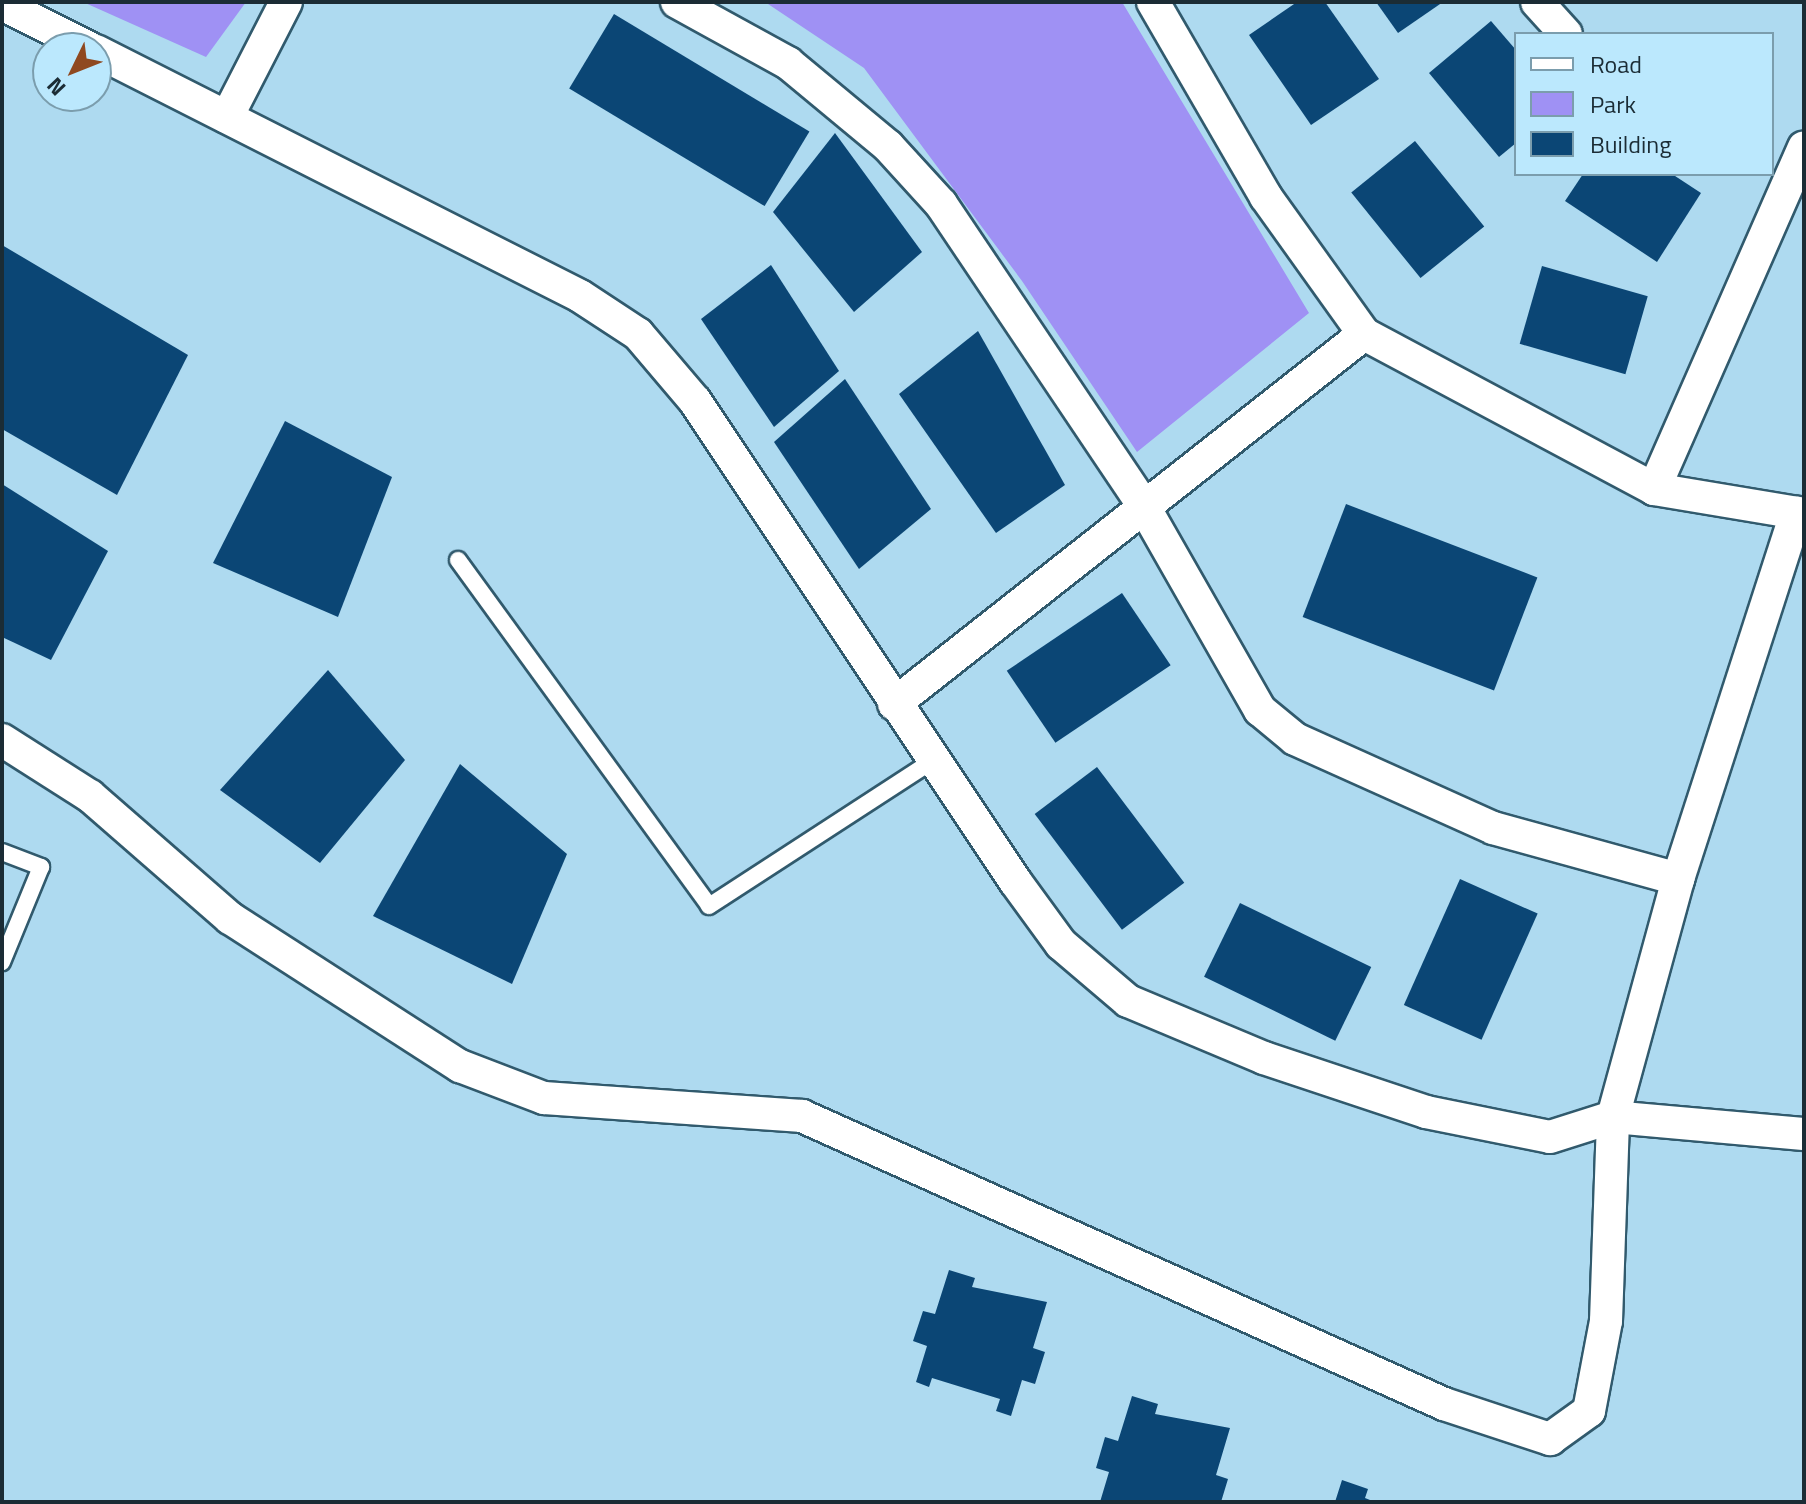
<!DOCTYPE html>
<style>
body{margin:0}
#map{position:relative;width:1806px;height:1504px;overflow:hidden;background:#aedaf0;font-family:"Titillium Web",sans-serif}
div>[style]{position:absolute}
.green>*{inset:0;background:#9f91f4}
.building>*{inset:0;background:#0b4675;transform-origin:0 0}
.roads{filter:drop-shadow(2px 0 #315a6d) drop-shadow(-2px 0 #315a6d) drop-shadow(0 2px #315a6d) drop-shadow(0 -2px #315a6d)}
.service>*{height:16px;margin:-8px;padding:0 8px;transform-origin:8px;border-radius:8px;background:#fff}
.minor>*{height:32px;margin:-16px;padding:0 16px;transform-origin:16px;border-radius:16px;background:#fff}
span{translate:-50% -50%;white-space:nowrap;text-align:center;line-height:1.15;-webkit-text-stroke:8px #bbe8fd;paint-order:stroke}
.frame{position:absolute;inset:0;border:4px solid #1b2c35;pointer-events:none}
.legend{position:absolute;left:1514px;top:32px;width:260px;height:144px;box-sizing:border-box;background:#bbe8fd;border:2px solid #7b9dad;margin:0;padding:10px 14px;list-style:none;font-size:24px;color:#1b2c35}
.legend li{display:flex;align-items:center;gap:16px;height:40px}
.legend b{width:40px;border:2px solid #7b9dad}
.north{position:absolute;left:32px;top:32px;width:80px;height:80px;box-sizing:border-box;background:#bbe8fd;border:2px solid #7b9dad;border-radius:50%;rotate:227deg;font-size:22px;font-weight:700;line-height:32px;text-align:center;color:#1b2c35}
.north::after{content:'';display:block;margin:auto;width:28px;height:36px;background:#8f4920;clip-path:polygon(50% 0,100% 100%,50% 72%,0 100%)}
</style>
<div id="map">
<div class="green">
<div style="clip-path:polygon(83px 2px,246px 2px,206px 57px)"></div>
<div style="clip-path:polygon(765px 2px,1122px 2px,1309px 313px,1137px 452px,1022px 281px,864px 68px)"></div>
</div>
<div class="building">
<div style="clip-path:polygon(1297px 2px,1325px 2px,1379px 79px,1311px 125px,1249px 35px)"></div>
<div style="clip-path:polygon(1376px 2px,1443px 2px,1398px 33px)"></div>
<div style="left:614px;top:14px;width:228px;height:87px;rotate:31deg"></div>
<div style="clip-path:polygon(1491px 21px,1516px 50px,1516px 143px,1499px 157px,1429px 73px)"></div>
<div style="clip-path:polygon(835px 133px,922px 252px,854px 312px,773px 212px)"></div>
<div style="left:1415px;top:141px;width:110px;height:82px;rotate:51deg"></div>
<div style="clip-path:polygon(1583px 174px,1672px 174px,1701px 193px,1657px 262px,1565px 201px)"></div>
<div style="clip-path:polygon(2px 245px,188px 355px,117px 495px,2px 429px)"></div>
<div style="clip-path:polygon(771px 265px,839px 371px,774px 427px,701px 319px)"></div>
<div style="left:1542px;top:266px;width:110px;height:81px;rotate:16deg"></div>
<div style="clip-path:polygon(978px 331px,1065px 485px,996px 533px,899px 394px)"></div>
<div style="clip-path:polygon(845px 379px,931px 509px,859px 569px,774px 442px)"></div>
<div style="clip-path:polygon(285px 421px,392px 477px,338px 617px,213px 563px)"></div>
<div style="clip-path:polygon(2px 484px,108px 551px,51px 660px,2px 637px)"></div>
<div style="left:1346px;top:504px;width:205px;height:121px;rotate:21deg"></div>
<div style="left:1122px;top:593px;width:87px;height:139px;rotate:56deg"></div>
<div style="clip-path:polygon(328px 670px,405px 760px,320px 863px,220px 790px)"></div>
<div style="clip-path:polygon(460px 764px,567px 854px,512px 984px,373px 916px)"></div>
<div style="left:1097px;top:767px;width:145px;height:78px;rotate:53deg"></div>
<div style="left:1460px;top:879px;width:85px;height:138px;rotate:24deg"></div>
<div style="left:1240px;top:903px;width:146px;height:82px;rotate:26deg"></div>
<div style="clip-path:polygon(949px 1270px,975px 1278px,972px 1287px,1047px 1302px,1033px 1348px,1045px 1352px,1035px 1384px,1022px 1380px,1011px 1416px,996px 1411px,1000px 1399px,932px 1378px,929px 1387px,916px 1382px,927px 1346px,913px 1341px,923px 1311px,935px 1314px)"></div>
<div style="clip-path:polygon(1132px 1396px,1158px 1404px,1155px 1414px,1230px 1428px,1216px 1475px,1228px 1479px,1221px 1502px,1100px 1502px,1109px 1472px,1096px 1468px,1105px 1437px,1118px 1441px)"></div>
<div style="clip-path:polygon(1342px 1480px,1368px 1489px,1365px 1498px,1375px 1502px,1335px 1502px)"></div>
</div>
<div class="roads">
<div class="service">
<div style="left:458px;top:560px;width:427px;rotate:54deg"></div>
<div style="left:709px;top:906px;width:265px;rotate:-33deg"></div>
<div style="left:2px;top:852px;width:42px;rotate:21deg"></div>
<div style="left:41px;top:867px;width:103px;rotate:112.3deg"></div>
</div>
<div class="minor">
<div style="left:677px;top:2px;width:127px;rotate:28.8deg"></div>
<div style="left:788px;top:63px;width:130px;rotate:39.7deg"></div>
<div style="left:888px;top:146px;width:79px;rotate:47.6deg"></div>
<div style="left:941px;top:204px;width:362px;rotate:56.1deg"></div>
<div style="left:1143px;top:505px;width:236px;rotate:60.3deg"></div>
<div style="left:1260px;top:710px;width:45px;rotate:39.6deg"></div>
<div style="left:1295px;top:739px;width:217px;rotate:24.2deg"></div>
<div style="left:1493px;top:828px;width:192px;rotate:15.4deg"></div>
<div style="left:1153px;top:2px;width:225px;rotate:59.9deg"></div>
<div style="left:1266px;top:197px;width:168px;rotate:54.4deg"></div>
<div style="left:1364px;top:334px;width:329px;rotate:28.1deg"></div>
<div style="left:1654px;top:489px;width:152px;rotate:9.5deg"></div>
<div style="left:1537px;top:2px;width:43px;rotate:47.8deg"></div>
<div style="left:2px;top:4px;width:97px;rotate:26.8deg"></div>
<div style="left:96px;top:51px;width:542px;rotate:26.85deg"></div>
<div style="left:580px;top:296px;width:69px;rotate:33.2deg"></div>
<div style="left:638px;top:334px;width:88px;rotate:49.6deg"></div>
<div style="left:695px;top:401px;width:577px;rotate:56.31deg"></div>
<div style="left:1015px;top:881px;width:78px;rotate:53.9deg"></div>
<div style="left:1061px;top:944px;width:88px;rotate:40.4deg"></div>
<div style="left:1128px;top:1001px;width:147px;rotate:22.7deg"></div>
<div style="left:1264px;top:1058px;width:171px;rotate:18.4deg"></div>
<div style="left:1426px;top:1112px;width:126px;rotate:11.4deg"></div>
<div style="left:1550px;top:1137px;width:66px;rotate:-17.6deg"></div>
<div style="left:1613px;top:1117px;width:192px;rotate:5.1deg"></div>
<div style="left:227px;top:117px;width:129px;rotate:-62.8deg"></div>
<div style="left:1654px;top:489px;width:373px;rotate:-66.3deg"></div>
<div style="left:894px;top:704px;width:598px;rotate:-38.21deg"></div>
<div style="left:2px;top:740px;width:104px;rotate:32.5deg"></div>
<div style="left:90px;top:796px;width:186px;rotate:41.1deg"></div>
<div style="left:230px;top:918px;width:274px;rotate:32.8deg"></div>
<div style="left:460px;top:1066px;width:90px;rotate:20.9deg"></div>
<div style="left:544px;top:1098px;width:259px;rotate:4deg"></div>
<div style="left:802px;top:1116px;width:704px;rotate:24.16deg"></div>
<div style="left:1444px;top:1404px;width:112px;rotate:18.3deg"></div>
<div style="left:1550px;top:1439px;width:48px;rotate:-35.7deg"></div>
<div style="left:1589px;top:1411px;width:92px;rotate:-79.3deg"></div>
<div style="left:1606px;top:1321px;width:204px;rotate:-88deg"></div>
<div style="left:1613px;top:1117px;width:247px;rotate:-74.7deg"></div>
<div style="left:1678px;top:879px;width:385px;rotate:-72.1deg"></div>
</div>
</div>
<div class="frame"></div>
<ul class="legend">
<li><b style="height:10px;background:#fff"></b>Road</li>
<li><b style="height:22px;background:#9f91f4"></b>Park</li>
<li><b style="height:22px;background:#0b4675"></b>Building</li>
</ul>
<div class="north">N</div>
</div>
